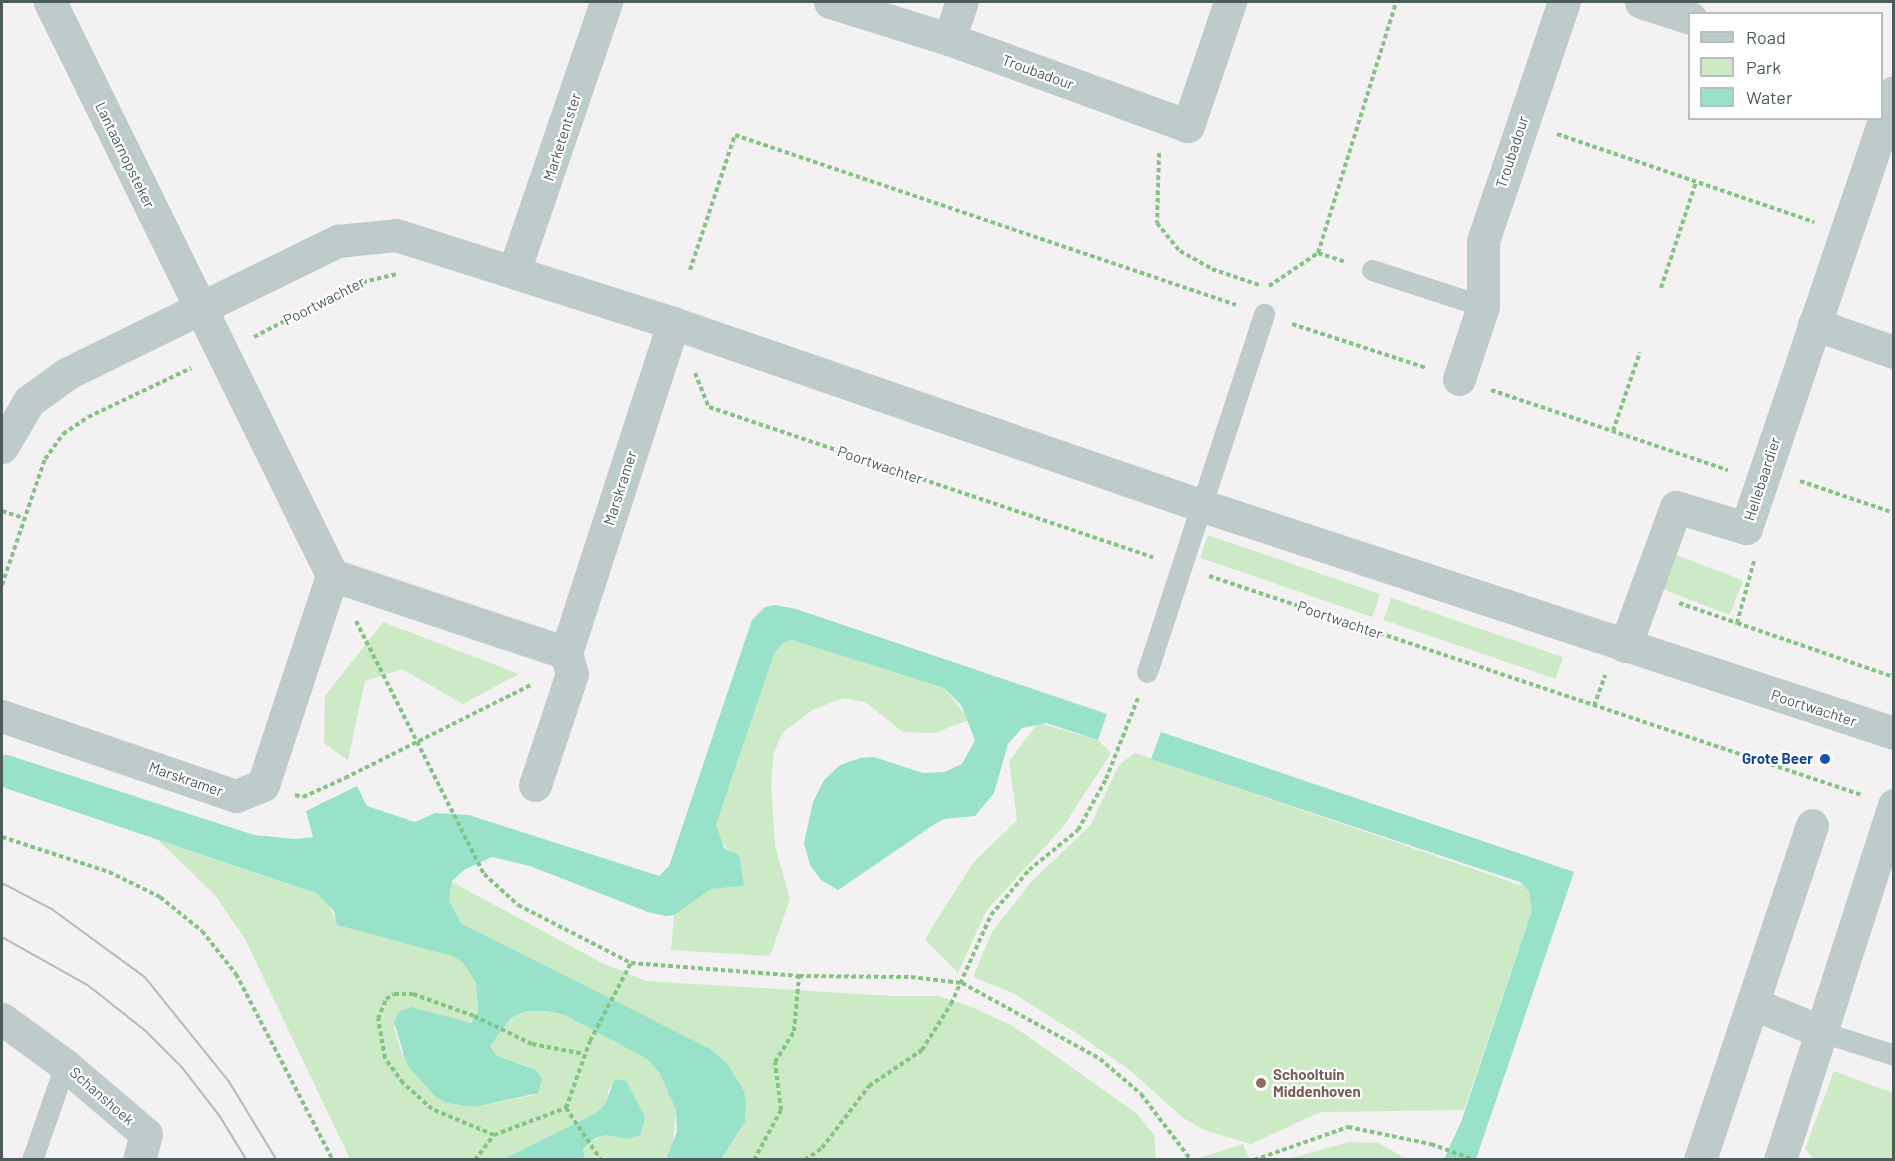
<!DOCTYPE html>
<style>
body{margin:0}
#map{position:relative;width:1895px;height:1161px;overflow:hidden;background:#f3f1f2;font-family:Barlow,sans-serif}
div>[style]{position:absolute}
.green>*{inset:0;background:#cbeac5;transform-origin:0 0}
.water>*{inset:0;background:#98e2c9}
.path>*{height:4px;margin-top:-2px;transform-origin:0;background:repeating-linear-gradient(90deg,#84c482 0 4.5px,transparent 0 7.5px)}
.service>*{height:21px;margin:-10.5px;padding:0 10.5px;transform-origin:10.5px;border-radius:10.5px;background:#becbcb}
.minor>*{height:33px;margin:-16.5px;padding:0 16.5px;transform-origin:16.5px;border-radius:16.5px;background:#becbcb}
.tram>*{height:1.5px;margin:-0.75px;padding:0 0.75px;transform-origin:0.75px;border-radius:0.75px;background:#b4baba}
.dots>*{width:16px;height:16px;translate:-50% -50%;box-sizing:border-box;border:3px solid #fff;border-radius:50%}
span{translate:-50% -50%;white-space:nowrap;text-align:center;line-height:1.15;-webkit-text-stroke:4.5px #fff;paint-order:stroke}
.street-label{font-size:15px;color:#4b5c5b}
.transit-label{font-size:15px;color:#164399;font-weight:700}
.right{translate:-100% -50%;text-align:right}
.education-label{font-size:15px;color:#785e54;font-weight:700}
.left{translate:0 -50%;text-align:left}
.frame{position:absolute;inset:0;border:3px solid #4b5c5b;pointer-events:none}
.legend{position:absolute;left:1688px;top:12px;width:195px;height:108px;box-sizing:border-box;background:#fff;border:2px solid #b7bebd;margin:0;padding:8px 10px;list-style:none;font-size:18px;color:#4b5c5b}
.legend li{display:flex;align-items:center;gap:12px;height:30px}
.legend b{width:30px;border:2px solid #b7bebd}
</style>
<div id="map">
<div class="green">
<div style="left:1208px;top:535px;width:182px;height:24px;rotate:19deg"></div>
<div style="left:1674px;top:554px;width:74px;height:37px;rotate:21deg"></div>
<div style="left:1391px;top:598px;width:182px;height:23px;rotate:19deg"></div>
<div style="clip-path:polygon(383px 622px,519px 674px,463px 704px,402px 669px,365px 681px,348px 760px,324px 743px,325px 696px)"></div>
<div style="clip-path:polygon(792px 640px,944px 688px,969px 720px,934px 733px,903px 732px,865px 702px,844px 698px,814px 709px,783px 732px,774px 752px,771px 784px,775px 846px,790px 899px,770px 956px,671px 950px,674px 915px,711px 889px,744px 886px,732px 853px,717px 838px,716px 825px,774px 654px,783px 643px)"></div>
<div style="clip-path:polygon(1038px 723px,1098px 740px,1111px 753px,1063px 827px,986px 911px,958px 973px,925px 939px,973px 863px,1017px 820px,1009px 761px)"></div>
<div style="clip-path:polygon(1135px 753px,1526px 887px,1532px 895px,1532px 910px,1464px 1110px,1321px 1112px,1251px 1144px,1204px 1130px,1183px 1118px,1131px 1071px,1073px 1031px,1013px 993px,973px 977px,992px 932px,1031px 882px,1090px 826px,1119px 765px)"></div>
<div style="clip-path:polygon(158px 840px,318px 894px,326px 899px,338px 925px,453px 956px,462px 962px,476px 983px,478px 1011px,474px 1020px,464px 1024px,417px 1008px,394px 1027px,401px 1051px,446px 1103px,475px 1107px,534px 1095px,542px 1080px,530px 1067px,496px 1055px,490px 1046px,511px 1018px,526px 1011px,547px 1011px,565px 1015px,648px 1059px,659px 1072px,676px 1110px,672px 1152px,666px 1159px,585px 1160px,583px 1149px,595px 1139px,605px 1135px,627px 1139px,610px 1085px,605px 1104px,596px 1113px,504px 1159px,350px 1159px,245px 939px,215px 895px)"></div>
<div style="clip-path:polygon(452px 882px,602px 963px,646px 981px,892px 996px,938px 996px,972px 1007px,1013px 1026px,1136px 1113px,1154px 1135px,1156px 1159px,721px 1159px,745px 1122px,746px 1105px,726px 1062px,709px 1048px,461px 923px,449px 901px)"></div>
<div style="clip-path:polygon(1834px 1071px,1893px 1093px,1893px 1159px,1814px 1159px,1805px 1149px)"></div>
<div style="clip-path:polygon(1349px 1142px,1378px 1143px,1407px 1159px,1288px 1159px)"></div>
<div style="clip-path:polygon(1243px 1144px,1249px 1159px,1197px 1159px)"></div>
</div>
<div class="water">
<div style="clip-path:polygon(775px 605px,796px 609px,1107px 714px,1098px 740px,1046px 723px,1022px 728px,1008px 744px,994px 793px,975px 816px,944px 819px,932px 826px,838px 890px,821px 880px,810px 865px,804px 843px,813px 802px,824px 780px,840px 765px,860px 758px,874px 757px,923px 773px,945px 772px,962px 764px,975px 740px,961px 705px,944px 688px,792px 640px,783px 643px,774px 654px,716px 825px,724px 848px,739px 855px,744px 886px,711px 889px,674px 915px,666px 916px,648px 912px,530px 866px,492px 857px,464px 870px,452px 881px,449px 901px,461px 923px,709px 1048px,726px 1062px,744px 1091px,746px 1105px,745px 1122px,721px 1159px,666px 1159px,677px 1132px,676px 1110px,659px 1072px,647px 1059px,565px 1015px,547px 1011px,526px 1011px,511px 1018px,490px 1046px,496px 1055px,536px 1070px,542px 1080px,538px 1093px,475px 1107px,446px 1103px,436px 1097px,407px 1065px,394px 1022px,400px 1011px,412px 1007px,471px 1023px,478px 1011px,476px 983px,462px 962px,452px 956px,337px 925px,334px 911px,318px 894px,2px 787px,2px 755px,8px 755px,254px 835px,295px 839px,313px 837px,306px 811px,357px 786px,367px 806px,415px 822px,435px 813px,469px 815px,659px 876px,669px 866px,752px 620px,765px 607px)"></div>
<div style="clip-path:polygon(1161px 732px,1574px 872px,1476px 1159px,1444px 1159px,1461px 1122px,1532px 910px,1529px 891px,1520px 882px,1151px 759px)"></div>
<div style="clip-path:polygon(615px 1079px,626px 1081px,645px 1118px,640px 1135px,627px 1139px,605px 1135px,595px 1138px,583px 1149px,585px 1159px,504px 1159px,596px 1113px,605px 1104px)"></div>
</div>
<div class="path">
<div style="left:1557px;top:134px;width:272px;rotate:18.9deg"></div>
<div style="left:1159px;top:153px;width:70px;rotate:91.6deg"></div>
<div style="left:1157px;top:223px;width:36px;rotate:51deg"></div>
<div style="left:1180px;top:251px;width:37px;rotate:29deg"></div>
<div style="left:1212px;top:269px;width:50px;rotate:18.8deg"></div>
<div style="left:1318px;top:253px;width:263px;rotate:-72.7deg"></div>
<div style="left:1318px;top:253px;width:29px;rotate:18deg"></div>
<div style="left:690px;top:270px;width:142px;rotate:-71.6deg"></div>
<div style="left:735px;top:135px;width:529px;rotate:18.74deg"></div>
<div style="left:1269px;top:286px;width:59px;rotate:-34deg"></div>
<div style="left:1661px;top:288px;width:112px;rotate:-71.7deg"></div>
<div style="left:1292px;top:324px;width:142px;rotate:18.1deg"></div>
<div style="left:254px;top:337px;width:114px;rotate:-27.7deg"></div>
<div style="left:355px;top:284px;width:43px;rotate:-13.4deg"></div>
<div style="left:695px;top:373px;width:37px;rotate:68deg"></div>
<div style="left:709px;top:407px;width:469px;rotate:18.7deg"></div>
<div style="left:1491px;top:390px;width:250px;rotate:18.7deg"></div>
<div style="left:1613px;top:431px;width:83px;rotate:-71.1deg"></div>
<div style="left:1800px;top:481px;width:99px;rotate:18.8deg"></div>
<div style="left:2px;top:511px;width:23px;rotate:18deg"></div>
<div style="left:1754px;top:561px;width:64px;rotate:105.3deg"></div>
<div style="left:1737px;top:623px;width:166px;rotate:19deg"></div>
<div style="left:1209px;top:576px;width:689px;rotate:18.54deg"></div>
<div style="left:2px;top:585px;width:133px;rotate:-71.2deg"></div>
<div style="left:45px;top:459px;width:31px;rotate:-54deg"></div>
<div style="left:63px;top:434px;width:30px;rotate:-34deg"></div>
<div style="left:88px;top:417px;width:114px;rotate:-25.4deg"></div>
<div style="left:1679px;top:603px;width:61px;rotate:19deg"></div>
<div style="left:356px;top:621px;width:284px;rotate:63.2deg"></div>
<div style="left:484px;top:874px;width:46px;rotate:42.4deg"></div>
<div style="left:518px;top:905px;width:127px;rotate:27.2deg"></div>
<div style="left:1594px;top:706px;width:33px;rotate:-70deg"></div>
<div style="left:295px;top:795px;width:8px;rotate:14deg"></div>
<div style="left:303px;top:797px;width:46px;rotate:-24.3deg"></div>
<div style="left:345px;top:778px;width:208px;rotate:-26.6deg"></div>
<div style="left:2px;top:837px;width:113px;rotate:18.1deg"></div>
<div style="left:109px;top:872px;width:57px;rotate:26.1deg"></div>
<div style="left:160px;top:897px;width:54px;rotate:39deg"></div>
<div style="left:202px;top:931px;width:55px;rotate:51.7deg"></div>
<div style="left:236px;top:974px;width:210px;rotate:62.5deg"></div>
<div style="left:566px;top:1108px;width:63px;rotate:56.1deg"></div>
<div style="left:494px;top:1135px;width:67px;rotate:-157.2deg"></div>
<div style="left:432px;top:1109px;width:39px;rotate:-138deg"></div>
<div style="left:403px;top:1083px;width:31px;rotate:-126deg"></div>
<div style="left:385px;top:1058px;width:40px;rotate:-100deg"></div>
<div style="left:378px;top:1019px;width:22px;rotate:-68deg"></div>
<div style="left:386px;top:999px;width:9px;rotate:-32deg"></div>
<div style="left:394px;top:994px;width:19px"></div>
<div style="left:413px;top:994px;width:65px;rotate:19.8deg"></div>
<div style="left:474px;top:1016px;width:64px;rotate:25.8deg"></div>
<div style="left:532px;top:1044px;width:53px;rotate:10.9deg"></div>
<div style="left:475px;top:1160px;width:31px;rotate:-53deg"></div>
<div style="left:494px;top:1135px;width:77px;rotate:-20.6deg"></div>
<div style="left:566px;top:1108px;width:71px;rotate:-70.3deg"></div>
<div style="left:590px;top:1041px;width:88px;rotate:-62.3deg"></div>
<div style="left:631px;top:963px;width:169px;rotate:4.4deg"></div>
<div style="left:799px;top:976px;width:112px;rotate:0.5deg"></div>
<div style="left:911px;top:977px;width:51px;rotate:6.7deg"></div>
<div style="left:962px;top:983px;width:158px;rotate:28.8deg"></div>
<div style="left:1100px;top:1059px;width:54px;rotate:40.5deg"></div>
<div style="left:1141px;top:1094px;width:83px;rotate:52.9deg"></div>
<div style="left:754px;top:1160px;width:57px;rotate:-61.6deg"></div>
<div style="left:781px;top:1110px;width:48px;rotate:-97.1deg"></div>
<div style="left:775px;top:1062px;width:36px;rotate:-58deg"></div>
<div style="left:794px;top:1031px;width:55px;rotate:-84.8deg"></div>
<div style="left:805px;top:1160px;width:21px;rotate:-35deg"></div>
<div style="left:822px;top:1148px;width:78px;rotate:-52.8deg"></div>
<div style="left:869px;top:1086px;width:64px;rotate:-34.2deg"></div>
<div style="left:922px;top:1050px;width:54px;rotate:-57.8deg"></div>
<div style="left:951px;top:1004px;width:98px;rotate:-65.8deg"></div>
<div style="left:991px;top:915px;width:59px;rotate:-49.8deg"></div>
<div style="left:1029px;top:870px;width:63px;rotate:-39.2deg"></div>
<div style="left:1078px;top:830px;width:58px;rotate:-61.2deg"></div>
<div style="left:1106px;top:779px;width:87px;rotate:-68.4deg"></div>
<div style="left:1254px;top:1160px;width:100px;rotate:-19.3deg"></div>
<div style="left:1348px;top:1127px;width:85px;rotate:11.6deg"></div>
<div style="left:1431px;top:1144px;width:47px;rotate:20deg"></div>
</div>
<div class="service">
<div style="left:1372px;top:270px;width:117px;rotate:18deg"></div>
<div style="left:1147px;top:672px;width:377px;rotate:-71.9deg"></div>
<div style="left:1822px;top:1032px;width:76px;rotate:17.7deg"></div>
<div style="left:32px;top:1160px;width:101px;rotate:-70.8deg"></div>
</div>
<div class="minor">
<div style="left:830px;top:2px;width:125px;rotate:17.3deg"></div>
<div style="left:949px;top:39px;width:254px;rotate:20deg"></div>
<div style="left:1188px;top:126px;width:131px;rotate:-71.3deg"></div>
<div style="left:1641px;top:2px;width:52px;rotate:18.1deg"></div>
<div style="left:949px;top:39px;width:39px;rotate:-71deg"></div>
<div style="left:514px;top:271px;width:284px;rotate:-71.1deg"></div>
<div style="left:1814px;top:324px;width:85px;rotate:19.3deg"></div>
<div style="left:1459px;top:379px;width:77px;rotate:-71.8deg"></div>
<div style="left:1483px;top:306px;width:65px;rotate:-90deg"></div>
<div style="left:1483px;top:241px;width:252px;rotate:-71.3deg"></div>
<div style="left:2px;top:447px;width:53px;rotate:-59.6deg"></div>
<div style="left:29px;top:401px;width:48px;rotate:-35.7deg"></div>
<div style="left:68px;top:373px;width:301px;rotate:-26.1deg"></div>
<div style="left:338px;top:241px;width:58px;rotate:-5.9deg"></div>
<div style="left:396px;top:235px;width:291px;rotate:17.6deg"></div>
<div style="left:673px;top:323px;width:551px;rotate:19.06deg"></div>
<div style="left:1194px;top:503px;width:737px;rotate:18.19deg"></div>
<div style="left:332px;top:575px;width:247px;rotate:18.4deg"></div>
<div style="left:1625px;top:646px;width:148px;rotate:-69.9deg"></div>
<div style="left:1676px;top:507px;width:73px;rotate:16.7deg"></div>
<div style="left:1746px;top:528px;width:460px;rotate:-71.3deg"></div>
<div style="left:2px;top:716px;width:247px;rotate:18.9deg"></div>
<div style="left:236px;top:796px;width:29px;rotate:-22deg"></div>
<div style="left:263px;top:785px;width:221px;rotate:-71.8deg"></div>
<div style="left:332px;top:575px;width:639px;rotate:-116.2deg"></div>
<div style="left:535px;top:785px;width:117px;rotate:-71.6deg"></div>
<div style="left:572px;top:674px;width:22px;rotate:-106deg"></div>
<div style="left:566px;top:653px;width:347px;rotate:-72deg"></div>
<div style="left:1754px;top:1004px;width:74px;rotate:22.4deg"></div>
<div style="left:2px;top:1019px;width:78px;rotate:36.1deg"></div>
<div style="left:65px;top:1065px;width:106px;rotate:40.4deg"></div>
<div style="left:146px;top:1134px;width:27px;rotate:105deg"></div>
<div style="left:1700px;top:1160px;width:353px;rotate:-71.5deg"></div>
<div style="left:1780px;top:1160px;width:373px;rotate:-72.2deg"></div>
</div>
<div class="tram">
<div style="left:2px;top:883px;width:56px;rotate:27.5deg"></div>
<div style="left:52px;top:909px;width:115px;rotate:36.2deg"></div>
<div style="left:145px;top:977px;width:134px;rotate:51.1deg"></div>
<div style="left:229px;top:1081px;width:92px;rotate:58.7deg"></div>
<div style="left:2px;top:937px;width:98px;rotate:29.2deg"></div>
<div style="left:88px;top:985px;width:74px;rotate:38.4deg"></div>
<div style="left:146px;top:1031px;width:51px;rotate:45deg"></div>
<div style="left:182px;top:1067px;width:62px;rotate:52.2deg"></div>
<div style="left:220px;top:1116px;width:52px;rotate:58.5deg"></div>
</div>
<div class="dots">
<div style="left:1825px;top:759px;background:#1a4fb4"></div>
<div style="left:1261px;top:1083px;background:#8d6e63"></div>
</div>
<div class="street-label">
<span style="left:1038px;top:72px;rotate:20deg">Troubadour</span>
<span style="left:562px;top:137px;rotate:-72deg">Marketentster</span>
<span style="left:1512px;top:152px;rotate:-72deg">Troubadour</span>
<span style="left:125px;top:155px;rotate:64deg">Lantaarnopsteker</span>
<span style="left:324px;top:301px;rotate:-27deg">Poortwachter</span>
<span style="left:880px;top:465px;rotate:19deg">Poortwachter</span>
<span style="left:1762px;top:479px;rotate:-72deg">Hellebaardier</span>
<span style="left:620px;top:488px;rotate:-72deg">Marskramer</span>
<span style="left:1340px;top:620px;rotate:19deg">Poortwachter</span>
<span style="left:1814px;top:708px;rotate:18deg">Poortwachter</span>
<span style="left:186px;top:779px;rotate:19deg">Marskramer</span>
<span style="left:102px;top:1096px;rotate:41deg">Schanshoek</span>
</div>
<div class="transit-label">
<span class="right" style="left:1813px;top:759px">Grote Beer</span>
</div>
<div class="education-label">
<span class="left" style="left:1273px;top:1083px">Schooltuin<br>Middenhoven</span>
</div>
<div class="frame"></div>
<ul class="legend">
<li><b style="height:8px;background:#becbcb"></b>Road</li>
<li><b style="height:16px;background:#cbeac5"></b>Park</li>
<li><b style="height:16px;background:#98e2c9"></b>Water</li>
</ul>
</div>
